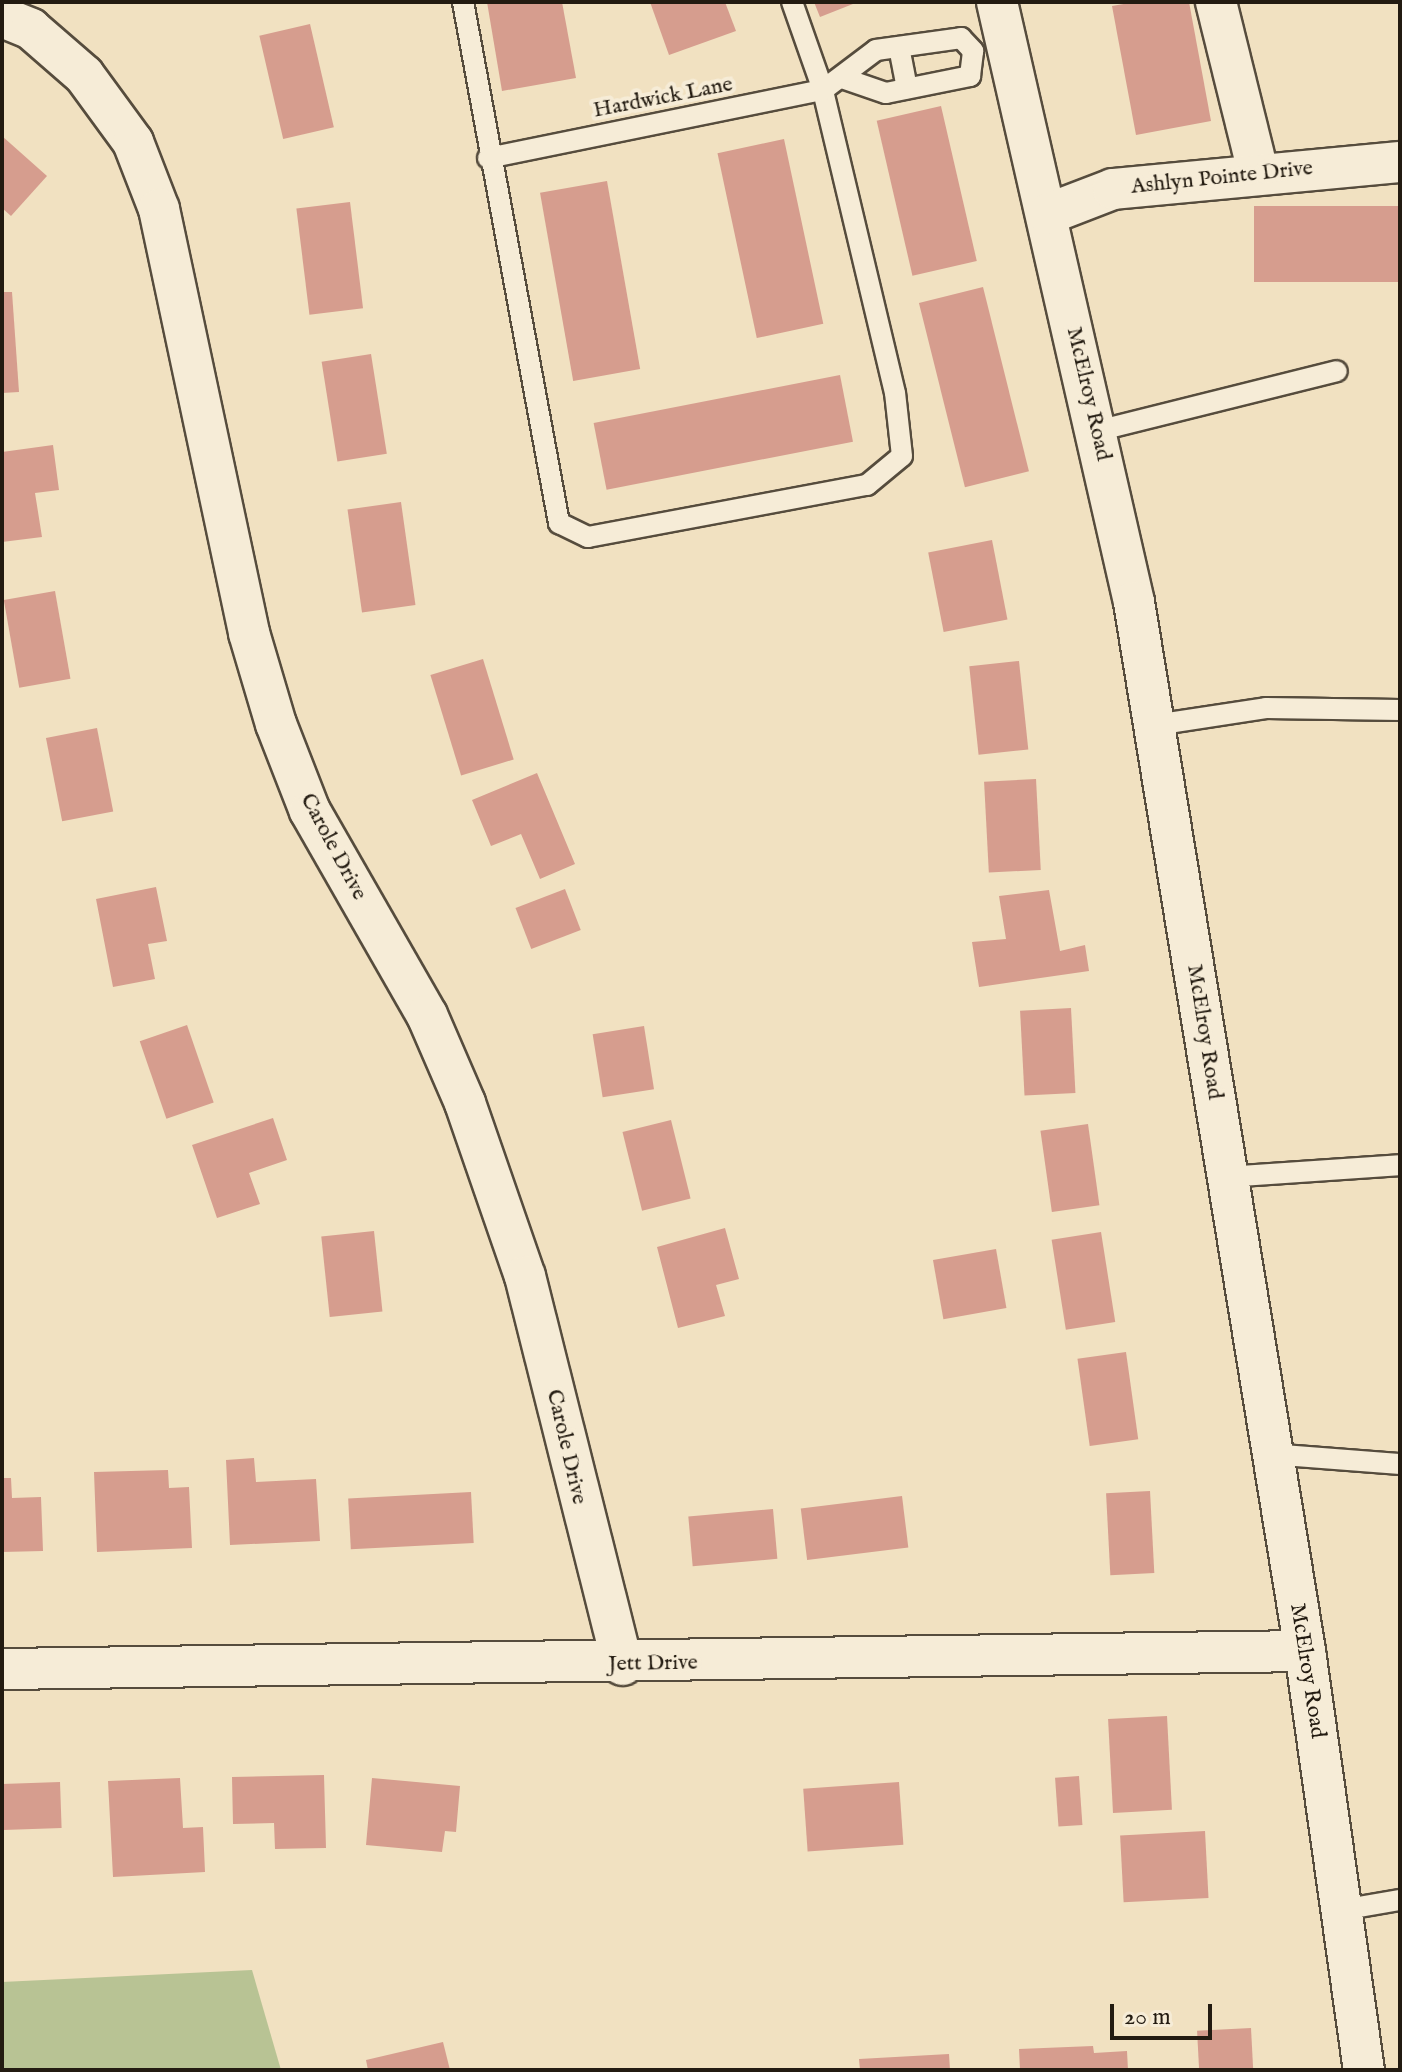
<!DOCTYPE html>
<style>
body{margin:0}
#map{position:relative;width:1402px;height:2072px;overflow:hidden;background:#f1e1c1;font-family:"IM FELL English",serif}
div>[style]{position:absolute}
.green>*{inset:0;background:#b8c394}
.building>*{inset:0;background:#d69d8e;transform-origin:0 0}
.roads{filter:drop-shadow(2px 0 #564c3d) drop-shadow(-2px 0 #564c3d) drop-shadow(0 2px #564c3d) drop-shadow(0 -2px #564c3d)}
.service>*{height:20px;margin:-10px;padding:0 10px;transform-origin:10px;border-radius:10px;background:#f6ecd7}
.minor>*{height:40px;margin:-20px;padding:0 20px;transform-origin:20px;border-radius:20px;background:#f6ecd7}
span{translate:-50% -50%;white-space:nowrap;text-align:center;line-height:1.15;-webkit-text-stroke:8px #f6ecd7;paint-order:stroke}
.street-label{font-size:22px;color:#231b11}
.frame{position:absolute;inset:0;border:4px solid #231b11;pointer-events:none}
.scale{position:absolute;left:1110px;top:2004px;width:102px;height:36px;box-sizing:border-box;border:4px solid #231b11;border-top:0;padding-left:10px;font-size:24px;line-height:28px;white-space:nowrap;color:#231b11;-webkit-text-stroke:6px #f6ecd7;paint-order:stroke}
</style>
<div id="map">
<div class="green">
<div style="clip-path:polygon(252px 1970px,281px 2070px,2px 2070px,2px 1982px)"></div>
</div>
<div class="building">
<div style="clip-path:polygon(487px 2px,562px 2px,576px 78px,502px 91px)"></div>
<div style="clip-path:polygon(650px 2px,725px 2px,736px 31px,669px 55px)"></div>
<div style="clip-path:polygon(814px 2px,858px 2px,820px 17px)"></div>
<div style="clip-path:polygon(1135px 2px,1189px 2px,1211px 121px,1136px 135px,1112px 6px)"></div>
<div style="left:310px;top:24px;width:106px;height:52px;rotate:77deg"></div>
<div style="left:941px;top:106px;width:159px;height:66px;rotate:77deg"></div>
<div style="clip-path:polygon(2px 136px,47px 176px,11px 216px,2px 208px)"></div>
<div style="left:784px;top:139px;width:189px;height:68px;rotate:78deg"></div>
<div style="left:607px;top:181px;width:191px;height:68px;rotate:80deg"></div>
<div style="left:350px;top:202px;width:107px;height:54px;rotate:83deg"></div>
<div style="left:1400px;top:206px;width:76px;height:146px;rotate:90deg"></div>
<div style="left:983px;top:287px;width:190px;height:66px;rotate:76deg"></div>
<div style="clip-path:polygon(2px 292px,12px 292px,19px 392px,2px 393px)"></div>
<div style="left:371px;top:354px;width:101px;height:50px;rotate:81deg"></div>
<div style="left:840px;top:375px;width:68px;height:251px;rotate:79deg"></div>
<div style="clip-path:polygon(53px 445px,59px 490px,35px 493px,42px 537px,2px 542px,2px 452px)"></div>
<div style="left:401px;top:502px;width:104px;height:54px;rotate:82deg"></div>
<div style="left:992px;top:540px;width:81px;height:65px;rotate:79deg"></div>
<div style="left:55px;top:591px;width:89px;height:52px;rotate:80deg"></div>
<div style="left:483px;top:659px;width:105px;height:55px;rotate:73deg"></div>
<div style="left:1019px;top:661px;width:89px;height:50px;rotate:84deg"></div>
<div style="left:97px;top:728px;width:85px;height:52px;rotate:79deg"></div>
<div style="clip-path:polygon(537px 773px,575px 864px,540px 879px,521px 834px,491px 846px,472px 800px)"></div>
<div style="left:1036px;top:779px;width:91px;height:52px;rotate:87deg"></div>
<div style="clip-path:polygon(156px 887px,167px 941px,148px 944px,155px 979px,113px 987px,96px 899px)"></div>
<div style="left:565px;top:889px;width:44px;height:53px;rotate:69deg"></div>
<div style="clip-path:polygon(1049px 890px,1060px 951px,1085px 945px,1089px 971px,979px 987px,972px 942px,1006px 939px,999px 896px)"></div>
<div style="left:1071px;top:1008px;width:85px;height:51px;rotate:87deg"></div>
<div style="left:187px;top:1025px;width:82px;height:50px;rotate:71deg"></div>
<div style="left:644px;top:1026px;width:64px;height:52px;rotate:81deg"></div>
<div style="clip-path:polygon(273px 1118px,287px 1160px,249px 1173px,260px 1204px,217px 1218px,192px 1145px)"></div>
<div style="left:671px;top:1120px;width:81px;height:50px;rotate:76deg"></div>
<div style="left:1088px;top:1124px;width:82px;height:48px;rotate:82deg"></div>
<div style="clip-path:polygon(725px 1228px,739px 1279px,716px 1285px,725px 1316px,678px 1328px,657px 1247px)"></div>
<div style="left:374px;top:1231px;width:81px;height:53px;rotate:84deg"></div>
<div style="left:1101px;top:1232px;width:91px;height:50px;rotate:81deg"></div>
<div style="left:996px;top:1249px;width:60px;height:64px;rotate:80deg"></div>
<div style="left:1126px;top:1352px;width:88px;height:49px;rotate:82deg"></div>
<div style="clip-path:polygon(254px 1458px,256px 1482px,316px 1479px,320px 1541px,230px 1545px,226px 1460px)"></div>
<div style="clip-path:polygon(168px 1470px,169px 1488px,189px 1487px,192px 1548px,97px 1552px,94px 1472px)"></div>
<div style="clip-path:polygon(2px 1478px,11px 1478px,12px 1498px,41px 1497px,43px 1551px,2px 1552px)"></div>
<div style="left:1150px;top:1491px;width:82px;height:44px;rotate:87deg"></div>
<div style="left:471px;top:1492px;width:51px;height:123px;rotate:87deg"></div>
<div style="left:902px;top:1496px;width:52px;height:102px;rotate:83deg"></div>
<div style="left:773px;top:1509px;width:50px;height:85px;rotate:85deg"></div>
<div style="left:1167px;top:1716px;width:94px;height:59px;rotate:87deg"></div>
<div style="clip-path:polygon(324px 1775px,326px 1848px,275px 1849px,274px 1823px,233px 1824px,232px 1777px)"></div>
<div style="left:1079px;top:1776px;width:49px;height:24px;rotate:86deg"></div>
<div style="clip-path:polygon(180px 1778px,183px 1828px,203px 1827px,205px 1872px,113px 1877px,108px 1781px)"></div>
<div style="clip-path:polygon(372px 1778px,460px 1786px,456px 1832px,445px 1831px,442px 1852px,366px 1845px)"></div>
<div style="left:60px;top:1782px;width:46px;height:58px;rotate:88deg"></div>
<div style="left:899px;top:1782px;width:63px;height:96px;rotate:86deg"></div>
<div style="left:1205px;top:1831px;width:67px;height:85px;rotate:87deg"></div>
<div style="left:1251px;top:2028px;width:42px;height:54px;rotate:87deg"></div>
<div style="clip-path:polygon(443px 2042px,450px 2070px,368px 2070px,366px 2060px)"></div>
<div style="clip-path:polygon(1093px 2046px,1094px 2053px,1127px 2051px,1128px 2070px,1020px 2070px,1019px 2049px)"></div>
<div style="clip-path:polygon(949px 2054px,950px 2070px,860px 2070px,859px 2059px)"></div>
</div>
<div class="roads">
<div class="service">
<div style="left:463px;top:2px;width:530px;rotate:79.56deg"></div>
<div style="left:559px;top:523px;width:32px;rotate:26deg"></div>
<div style="left:588px;top:537px;width:284px;rotate:-10.6deg"></div>
<div style="left:867px;top:485px;width:45px;rotate:-39.6deg"></div>
<div style="left:902px;top:456px;width:63px;rotate:-96.3deg"></div>
<div style="left:895px;top:393px;width:311px;rotate:-103.4deg"></div>
<div style="left:823px;top:90px;width:93px;rotate:-109.4deg"></div>
<div style="left:899px;top:47px;width:42px;rotate:79deg"></div>
<div style="left:845px;top:79px;width:43px;rotate:18.9deg"></div>
<div style="left:886px;top:93px;width:86px;rotate:-11.4deg"></div>
<div style="left:970px;top:76px;width:25px;rotate:-83deg"></div>
<div style="left:488px;top:158px;width:342px;rotate:-11.5deg"></div>
<div style="left:823px;top:90px;width:66px;rotate:-37deg"></div>
<div style="left:876px;top:50px;width:86px;rotate:-8deg"></div>
<div style="left:961px;top:38px;width:18px;rotate:47deg"></div>
<div style="left:1097px;top:431px;width:247px;rotate:-14deg"></div>
<div style="left:1155px;top:725px;width:112px;rotate:-8.7deg"></div>
<div style="left:1266px;top:708px;width:134px;rotate:0.9deg"></div>
<div style="left:1225px;top:1177px;width:175px;rotate:-3.9deg"></div>
<div style="left:1270px;top:1454px;width:130px;rotate:4.4deg"></div>
<div style="left:1342px;top:1910px;width:59px;rotate:-9.8deg"></div>
</div>
<div class="minor">
<div style="left:997px;top:2px;width:615px;rotate:77.14deg"></div>
<div style="left:1134px;top:602px;width:1063px;rotate:80.74deg"></div>
<div style="left:1305px;top:1651px;width:423px;rotate:82deg"></div>
<div style="left:1216px;top:2px;width:175px;rotate:76.1deg"></div>
<div style="left:2px;top:17px;width:31px;rotate:22deg"></div>
<div style="left:31px;top:29px;width:70px;rotate:41deg"></div>
<div style="left:84px;top:75px;width:83px;rotate:53.8deg"></div>
<div style="left:133px;top:142px;width:72px;rotate:68.8deg"></div>
<div style="left:159px;top:209px;width:433px;rotate:78deg"></div>
<div style="left:249px;top:633px;width:95px;rotate:73.5deg"></div>
<div style="left:276px;top:724px;width:93px;rotate:68.7deg"></div>
<div style="left:310px;top:811px;width:235px;rotate:60.2deg"></div>
<div style="left:427px;top:1015px;width:96px;rotate:66.6deg"></div>
<div style="left:465px;top:1103px;width:183px;rotate:70.9deg"></div>
<div style="left:525px;top:1276px;width:401px;rotate:75.9deg"></div>
<div style="left:1048px;top:214px;width:70px;rotate:-21deg"></div>
<div style="left:1113px;top:189px;width:288px;rotate:-5.4deg"></div>
<div style="left:2px;top:1669px;width:1303px;rotate:-0.79deg"></div>
</div>
</div>
<div class="street-label">
<span style="left:663px;top:98px;rotate:-11deg">Hardwick Lane</span>
<span style="left:1222px;top:178px;rotate:-6deg">Ashlyn Pointe Drive</span>
<span style="left:1088px;top:394px;rotate:77deg">McElroy Road</span>
<span style="left:333px;top:847px;rotate:62deg">Carole Drive</span>
<span style="left:1204px;top:1032px;rotate:81deg">McElroy Road</span>
<span style="left:566px;top:1447px;rotate:77deg">Carole Drive</span>
<span style="left:653px;top:1664px;rotate:-1deg">Jett Drive</span>
<span style="left:1307px;top:1671px;rotate:81deg">McElroy Road</span>
</div>
<div class="frame"></div>
<div class="scale">20 m</div>
</div>
